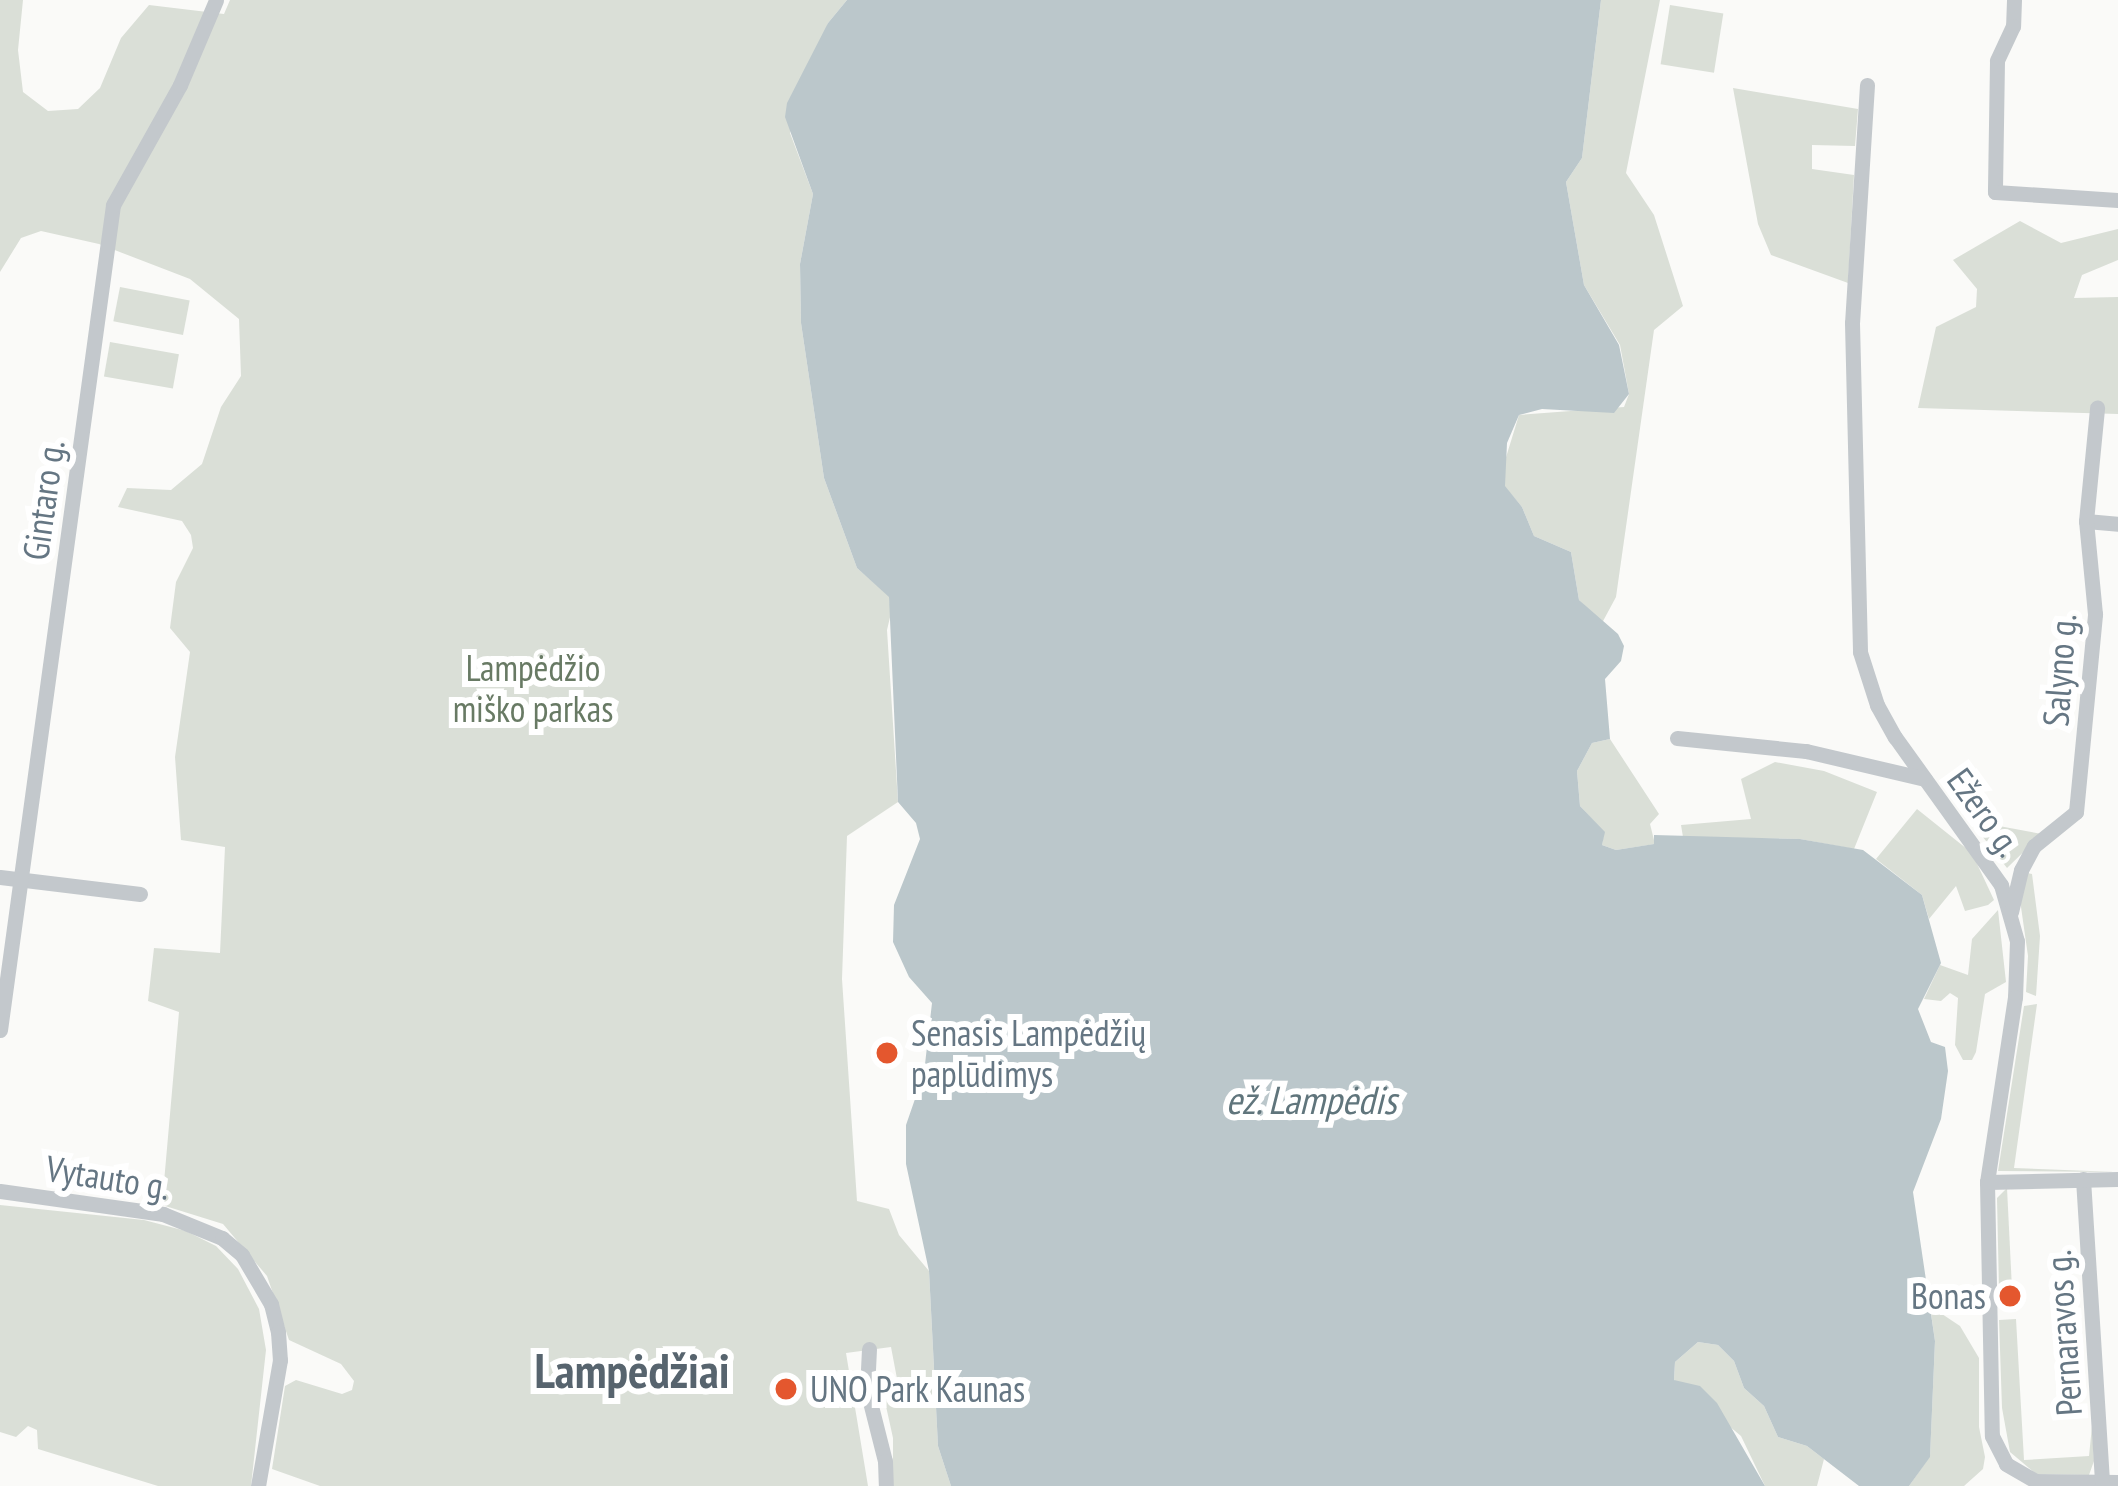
<!DOCTYPE html>
<meta charset="utf-8">
<style>
body{margin:0}
#map{position:relative;width:2118px;height:1486px;overflow:hidden;background:#fafaf8;font-family:"PT Sans Narrow",sans-serif}
div>[style]{position:absolute}
.green>*{inset:0;background:#dadfd7;transform-origin:0 0}
.water>*{inset:0;background:#bbc7cb}
.minor>*{height:15px;margin:-7.5px;padding:0 7.5px;transform-origin:7.5px;border-radius:7.5px;background:#c3c8cc}
.dots>*{width:33px;height:33px;translate:-50% -50%;box-sizing:border-box;border:6px solid #fff;border-radius:50%}
span{translate:-50% -50%;white-space:nowrap;text-align:center;line-height:1.15;-webkit-text-stroke:12px #fff;paint-order:stroke}
.street-label{font-size:36px;color:#657683}
.park-label{font-size:36px;color:#687a64}
.poi-label{font-size:36px;color:#657683}
.left{translate:0 -50%;text-align:left}
.right{translate:-100% -50%;text-align:right}
.water-label{font-size:39px;color:#60757c;font-style:italic}
.district-label{font-size:48px;color:#57646e;font-weight:700}
</style>
<div id="map">
<div class="green">
<div style="clip-path:polygon(0 0,23px 0,18px 50px,23px 92px,48px 111px,78px 109px,100px 88px,121px 38px,149px 5px,224px 14px,230px 0,847px 0,828px 23px,790px 133px,813px 194px,800px 264px,801px 323px,824px 478px,857px 568px,889px 596px,891px 613px,887px 630px,898px 802px,847px 836px,842px 979px,857px 1201px,889px 1209px,899px 1235px,929px 1271px,938px 1446px,951px 1486px,893px 1486px,893px 1438px,882px 1388px,898px 1384px,891px 1347px,846px 1353px,868px 1486px,320px 1486px,272px 1469px,285px 1386px,296px 1380px,342px 1394px,352px 1390px,354px 1381px,341px 1364px,289px 1340px,267px 1276px,223px 1224px,162px 1205px,179px 1012px,148px 1001px,154px 948px,220px 953px,225px 847px,181px 840px,175px 757px,190px 652px,170px 628px,176px 582px,193px 548px,191px 535px,182px 521px,118px 507px,127px 488px,171px 490px,202px 464px,221px 407px,241px 376px,239px 319px,190px 279px,99px 244px,41px 231px,21px 238px,0 272px)"></div>
<div style="clip-path:polygon(1601px 0,1660px 0,1626px 173px,1654px 215px,1683px 306px,1654px 330px,1616px 597px,1602px 623px,1579px 600px,1571px 552px,1534px 536px,1522px 507px,1505px 487px,1503px 467px,1519px 415px,1624px 407px,1629px 394px,1620px 345px,1584px 285px,1566px 182px,1582px 158px)"></div>
<div style="left:1670px;top:5px;width:54px;height:60px;rotate:9deg"></div>
<div style="clip-path:polygon(1733px 88px,1858px 109px,1855px 146px,1812px 145px,1812px 169px,1854px 175px,1848px 283px,1771px 255px,1758px 224px)"></div>
<div style="clip-path:polygon(2020px 221px,2061px 243px,2118px 229px,2118px 260px,2082px 275px,2074px 298px,2118px 297px,2118px 414px,1918px 408px,1936px 327px,1976px 307px,1977px 289px,1953px 260px)"></div>
<div style="left:120px;top:287px;width:71px;height:35px;rotate:11deg"></div>
<div style="left:110px;top:342px;width:70px;height:35px;rotate:10deg"></div>
<div style="clip-path:polygon(1610px 739px,1659px 814px,1650px 824px,1655px 844px,1616px 850px,1602px 845px,1604px 832px,1580px 806px,1577px 771px,1592px 743px)"></div>
<div style="clip-path:polygon(1775px 762px,1824px 771px,1877px 792px,1854px 849px,1800px 839px,1683px 837px,1681px 825px,1751px 819px,1741px 779px)"></div>
<div style="clip-path:polygon(1917px 809px,1972px 853px,1994px 900px,1988px 905px,1965px 911px,1956px 886px,1929px 919px,1922px 895px,1876px 859px)"></div>
<div style="clip-path:polygon(1965px 814px,1999px 820px,1999px 826px,2042px 834px,2007px 868px)"></div>
<div style="clip-path:polygon(2027px 873px,2032px 874px,2040px 936px,2036px 996px,2026px 992px,2028px 956px,2020px 900px)"></div>
<div style="clip-path:polygon(1998px 910px,2006px 982px,1985px 994px,1976px 1052px,1972px 1060px,1963px 1060px,1955px 1045px,1958px 998px,1950px 993px,1941px 1001px,1924px 999px,1940px 965px,1968px 975px,1972px 939px)"></div>
<div style="clip-path:polygon(2037px 1004px,2014px 1168px,2116px 1172px,1998px 1171px,2024px 1006px)"></div>
<div style="clip-path:polygon(2007px 1188px,2012px 1289px,1999px 1290px,1997px 1198px)"></div>
<div style="clip-path:polygon(0 1205px,144px 1220px,186px 1231px,216px 1246px,238px 1269px,259px 1309px,266px 1350px,251px 1486px,158px 1486px,38px 1449px,37px 1430px,28px 1426px,16px 1437px,0 1432px)"></div>
<div style="clip-path:polygon(1930px 1306px,1960px 1326px,1979px 1358px,1979px 1427px,1985px 1457px,1983px 1469px,1964px 1486px,1909px 1486px,1930px 1456px,1935px 1341px)"></div>
<div style="clip-path:polygon(2016px 1319px,2024px 1460px,2089px 1456px,2092px 1426px,2094px 1461px,2089px 1475px,2036px 1474px,2010px 1452px,2002px 1408px,1999px 1320px)"></div>
<div style="clip-path:polygon(1698px 1342px,1718px 1345px,1734px 1361px,1744px 1388px,1764px 1406px,1778px 1437px,1807px 1446px,1824px 1459px,1817px 1486px,1765px 1486px,1741px 1436px,1674px 1380px,1675px 1362px)"></div>
</div>
<div class="water">
<div style="clip-path:polygon(847px 0,1601px 0,1582px 158px,1566px 182px,1584px 285px,1619px 345px,1629px 394px,1614px 413px,1542px 409px,1519px 415px,1507px 443px,1505px 486px,1522px 507px,1534px 536px,1571px 552px,1579px 600px,1618px 634px,1624px 646px,1621px 661px,1605px 679px,1610px 739px,1592px 743px,1577px 771px,1580px 806px,1605px 832px,1602px 845px,1616px 850px,1654px 844px,1654px 835px,1800px 839px,1863px 850px,1922px 895px,1941px 963px,1918px 1009px,1931px 1042px,1945px 1047px,1948px 1071px,1941px 1119px,1913px 1192px,1935px 1341px,1930px 1457px,1909px 1486px,1859px 1486px,1807px 1446px,1778px 1437px,1764px 1406px,1744px 1388px,1734px 1361px,1718px 1345px,1698px 1342px,1675px 1362px,1674px 1380px,1700px 1386px,1717px 1403px,1765px 1486px,951px 1486px,938px 1446px,929px 1271px,906px 1164px,906px 1125px,924px 1073px,932px 1003px,909px 977px,893px 942px,894px 905px,920px 839px,916px 823px,898px 802px,889px 597px,857px 568px,824px 478px,801px 323px,800px 264px,813px 194px,785px 117px,787px 103px,828px 23px)"></div>
</div>
<div class="minor">
<div style="left:2014px;top:0;width:26px;rotate:92deg"></div>
<div style="left:2013px;top:26px;width:38px;rotate:115deg"></div>
<div style="left:1997px;top:61px;width:131px;rotate:90.9deg"></div>
<div style="left:1995px;top:192px;width:123px;rotate:3.7deg"></div>
<div style="left:1867px;top:85px;width:238px;rotate:93.6deg"></div>
<div style="left:1852px;top:323px;width:329px;rotate:88.6deg"></div>
<div style="left:1860px;top:652px;width:56px;rotate:72.2deg"></div>
<div style="left:1877px;top:705px;width:37px;rotate:61deg"></div>
<div style="left:1895px;top:737px;width:182px;rotate:54.4deg"></div>
<div style="left:2001px;top:885px;width:58px;rotate:74.1deg"></div>
<div style="left:2017px;top:941px;width:56px;rotate:92deg"></div>
<div style="left:2015px;top:997px;width:187px;rotate:98.6deg"></div>
<div style="left:1987px;top:1182px;width:254px;rotate:88.9deg"></div>
<div style="left:1992px;top:1436px;width:31px;rotate:63deg"></div>
<div style="left:2006px;top:1464px;width:34px;rotate:30deg"></div>
<div style="left:2035px;top:1481px;width:83px;rotate:0.7deg"></div>
<div style="left:2086px;top:521px;width:32px;rotate:5deg"></div>
<div style="left:1677px;top:738px;width:130px;rotate:5.8deg"></div>
<div style="left:1806px;top:751px;width:122px;rotate:13.2deg"></div>
<div style="left:0;top:877px;width:141px;rotate:6.9deg"></div>
<div style="left:2011px;top:912px;width:43px;rotate:-76.6deg"></div>
<div style="left:2021px;top:870px;width:27px;rotate:-62deg"></div>
<div style="left:2034px;top:846px;width:54px;rotate:-39deg"></div>
<div style="left:2076px;top:812px;width:199px;rotate:-84.5deg"></div>
<div style="left:2095px;top:614px;width:93px;rotate:-95.5deg"></div>
<div style="left:2086px;top:521px;width:114px;rotate:-84.4deg"></div>
<div style="left:0;top:1030px;width:833px;rotate:-82.2deg"></div>
<div style="left:113px;top:205px;width:137px;rotate:-60.8deg"></div>
<div style="left:180px;top:85px;width:92px;rotate:-67deg"></div>
<div style="left:2083px;top:1179px;width:305px;rotate:86.4deg"></div>
<div style="left:1987px;top:1182px;width:131px;rotate:-1.3deg"></div>
<div style="left:0;top:1191px;width:165px;rotate:8deg"></div>
<div style="left:163px;top:1214px;width:64px;rotate:22.1deg"></div>
<div style="left:222px;top:1238px;width:26px;rotate:40deg"></div>
<div style="left:242px;top:1255px;width:57px;rotate:59.4deg"></div>
<div style="left:271px;top:1304px;width:29px;rotate:76deg"></div>
<div style="left:278px;top:1332px;width:28px;rotate:86deg"></div>
<div style="left:280px;top:1360px;width:128px;rotate:99.9deg"></div>
<div style="left:869px;top:1349px;width:41px;rotate:92.8deg"></div>
<div style="left:867px;top:1390px;width:73px;rotate:75.8deg"></div>
<div style="left:885px;top:1461px;width:25px;rotate:88deg"></div>
</div>
<div class="dots">
<div style="left:887px;top:1053px;background:#e4572e"></div>
<div style="left:2010px;top:1296px;background:#e4572e"></div>
<div style="left:786px;top:1389px;background:#e4572e"></div>
</div>
<div class="street-label">
<span style="left:43px;top:500px;rotate:-82deg">Gintaro g.</span>
<span style="left:2059px;top:670px;rotate:-86deg">Salyno g.</span>
<span style="left:1985px;top:812px;rotate:54deg">Ežero g.</span>
<span style="left:108px;top:1177px;rotate:9deg">Vytauto g.</span>
<span style="left:2063px;top:1333px;rotate:-94deg">Pernaravos g.</span>
</div>
<div class="park-label">
<span style="left:533px;top:688px">Lampėdžio<br>miško parkas</span>
</div>
<div class="poi-label">
<span class="left" style="left:911px;top:1053px">Senasis Lampėdžių<br>paplūdimys</span>
<span class="right" style="left:1986px;top:1296px">Bonas</span>
<span class="left" style="left:810px;top:1389px">UNO Park Kaunas</span>
</div>
<div class="water-label">
<span style="left:1311px;top:1100px">ež. Lampėdis</span>
</div>
<div class="district-label">
<span style="left:632px;top:1371px">Lampėdžiai</span>
</div>
</div>
